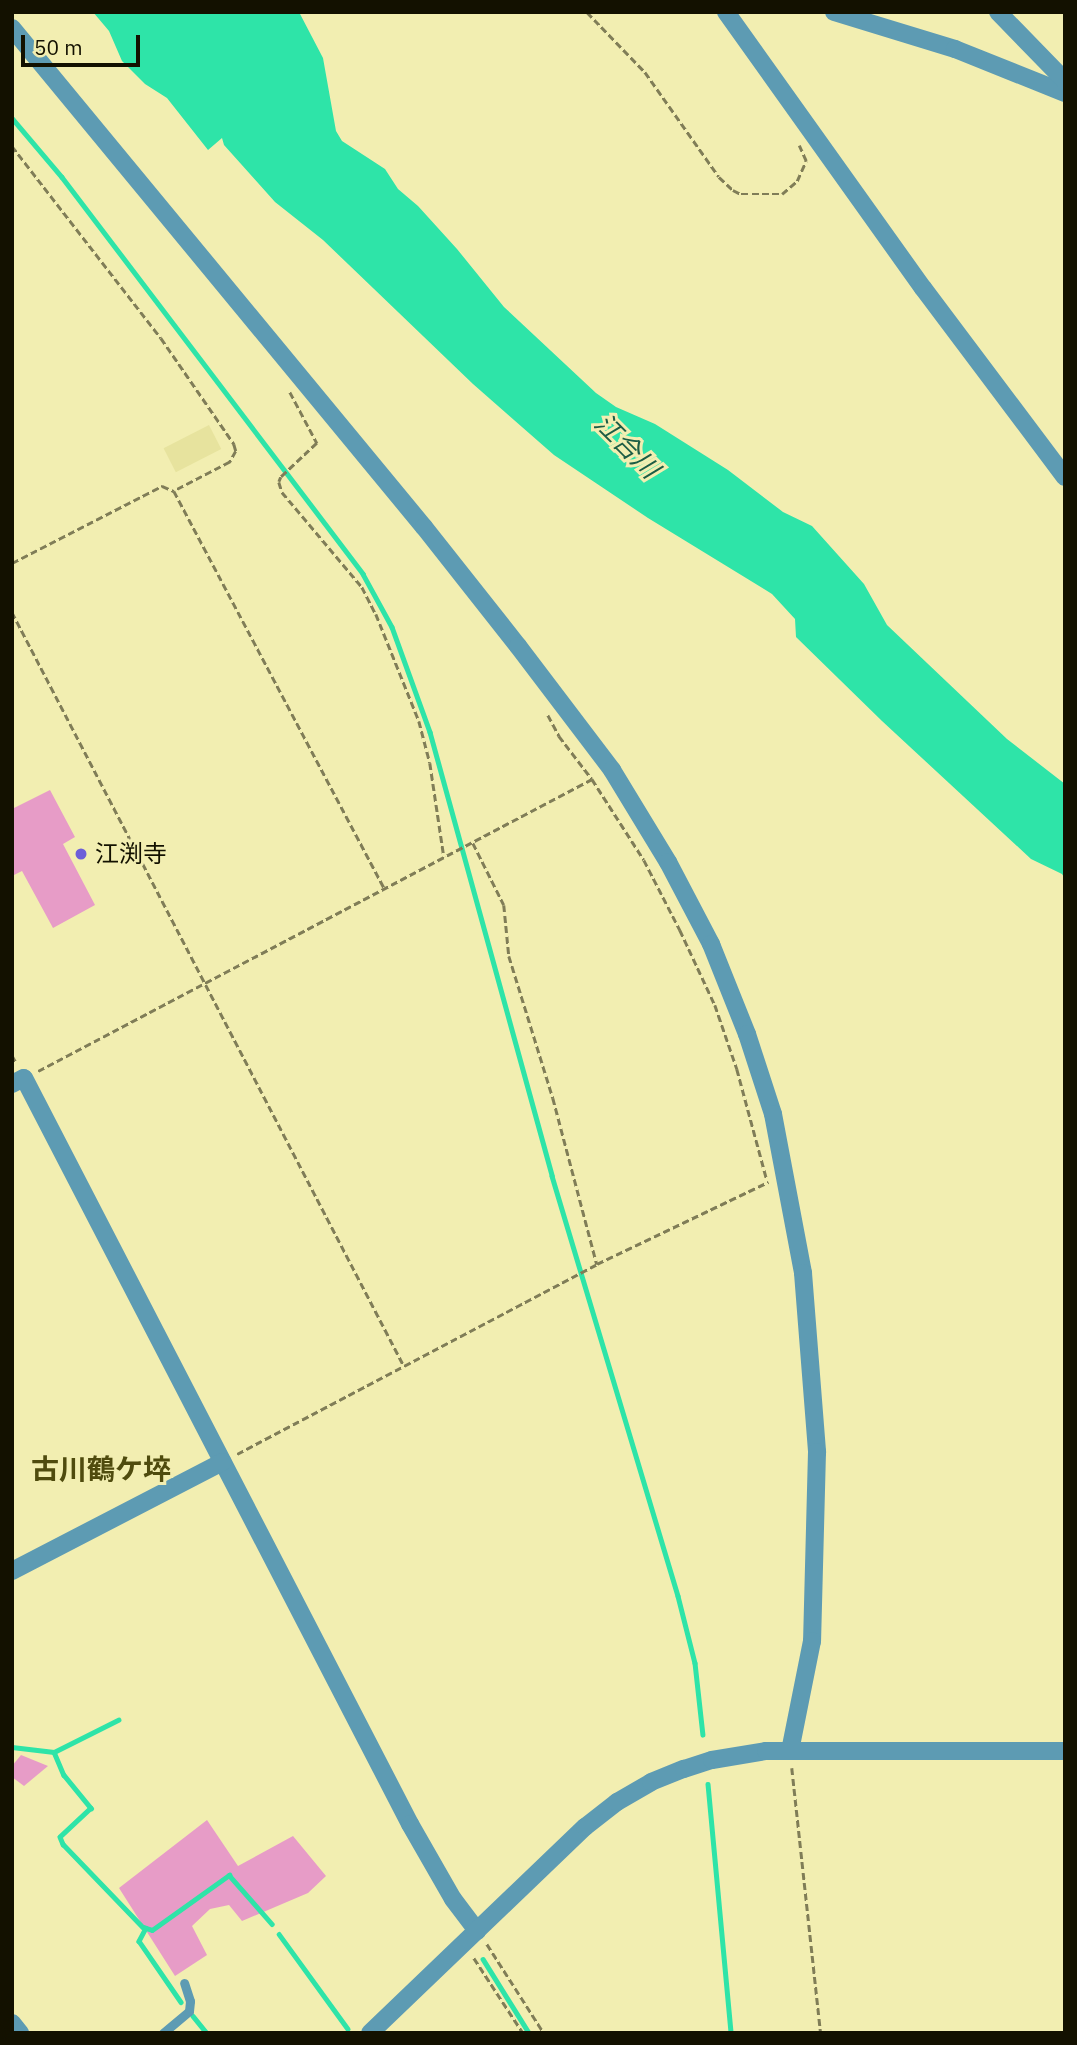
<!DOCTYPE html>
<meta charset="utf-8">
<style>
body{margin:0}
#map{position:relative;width:1077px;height:2045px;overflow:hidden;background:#f2eeb1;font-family:"IBM Plex Sans","Noto Sans JP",sans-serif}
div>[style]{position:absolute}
.built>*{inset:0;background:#e7e39e;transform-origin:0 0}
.green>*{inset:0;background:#e79cc7}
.water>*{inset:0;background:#2ee4a8}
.stream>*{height:4.5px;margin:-2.25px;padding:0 2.25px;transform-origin:2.25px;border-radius:2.25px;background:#2ee4a8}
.path>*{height:2.5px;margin-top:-1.25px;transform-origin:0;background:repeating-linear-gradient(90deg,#807d57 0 7px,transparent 0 10.5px)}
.service>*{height:9px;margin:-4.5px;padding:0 4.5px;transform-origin:4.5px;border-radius:4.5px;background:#5d9bb3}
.minor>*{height:18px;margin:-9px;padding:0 9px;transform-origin:9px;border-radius:9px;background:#5d9bb3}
.tertiary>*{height:18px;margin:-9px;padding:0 9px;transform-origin:9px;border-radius:9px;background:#5d9bb3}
.dots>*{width:19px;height:19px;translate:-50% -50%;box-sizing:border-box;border:4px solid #f2eeb1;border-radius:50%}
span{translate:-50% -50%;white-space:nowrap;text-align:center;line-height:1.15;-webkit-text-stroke:6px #f2eeb1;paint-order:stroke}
.poi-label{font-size:24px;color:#131100}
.left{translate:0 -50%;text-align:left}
.water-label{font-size:26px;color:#1c5d45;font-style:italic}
.quarter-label{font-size:28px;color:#4f4b0e;font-weight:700}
.frame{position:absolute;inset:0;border:14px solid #131100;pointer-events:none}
.scale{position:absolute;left:21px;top:35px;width:119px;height:32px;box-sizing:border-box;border:4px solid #131100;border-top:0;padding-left:9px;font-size:21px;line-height:24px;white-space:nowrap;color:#131100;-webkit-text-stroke:5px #f2eeb1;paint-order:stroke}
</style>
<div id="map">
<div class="built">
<div style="left:209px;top:425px;width:27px;height:51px;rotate:63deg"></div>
</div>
<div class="green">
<div style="clip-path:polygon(50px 790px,75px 837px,63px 844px,95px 905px,53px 928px,22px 871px,12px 876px,12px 809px)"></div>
<div style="clip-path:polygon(21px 1755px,48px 1766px,24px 1786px,12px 1777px,12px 1766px)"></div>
<div style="clip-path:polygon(207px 1820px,238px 1866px,293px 1836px,326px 1876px,308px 1893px,242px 1921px,229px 1905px,210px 1909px,192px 1926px,207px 1955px,175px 1976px,119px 1888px)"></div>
</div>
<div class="water">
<div style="clip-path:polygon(93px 12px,299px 12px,323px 58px,336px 131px,342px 141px,385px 169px,398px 189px,418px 206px,457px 249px,504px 307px,596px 393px,616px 407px,655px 424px,728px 470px,783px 512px,812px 526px,864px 584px,887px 625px,1007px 739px,1065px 784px,1065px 879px,1062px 874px,1031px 859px,882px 721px,796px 637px,795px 619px,772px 594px,648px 518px,554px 455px,473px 384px,323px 240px,275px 202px,224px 145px,222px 138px,208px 150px,167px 98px,145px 84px,122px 61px,109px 31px)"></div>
</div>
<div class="stream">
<div style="left:12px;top:118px;width:77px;rotate:49.7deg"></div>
<div style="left:62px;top:177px;width:498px;rotate:52.8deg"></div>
<div style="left:363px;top:574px;width:60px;rotate:61.3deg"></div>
<div style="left:392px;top:627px;width:112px;rotate:70.1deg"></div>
<div style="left:430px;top:732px;width:460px;rotate:74.6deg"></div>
<div style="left:552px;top:1176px;width:438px;rotate:73.3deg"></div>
<div style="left:678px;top:1596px;width:69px;rotate:75.8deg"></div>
<div style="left:695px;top:1663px;width:72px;rotate:83.7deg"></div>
<div style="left:12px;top:1747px;width:42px;rotate:6.8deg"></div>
<div style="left:54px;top:1752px;width:72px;rotate:-26.6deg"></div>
<div style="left:54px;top:1752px;width:25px;rotate:67deg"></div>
<div style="left:64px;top:1775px;width:43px;rotate:50.7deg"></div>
<div style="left:91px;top:1808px;width:42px;rotate:136.9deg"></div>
<div style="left:60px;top:1837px;width:8px;rotate:67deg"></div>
<div style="left:63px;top:1844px;width:115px;rotate:46.1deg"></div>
<div style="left:143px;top:1927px;width:9px;rotate:18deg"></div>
<div style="left:152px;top:1930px;width:95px;rotate:-35.5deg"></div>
<div style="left:229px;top:1875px;width:65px;rotate:48.7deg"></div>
<div style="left:708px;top:1784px;width:250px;rotate:84.7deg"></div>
<div style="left:146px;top:1928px;width:15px;rotate:118deg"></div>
<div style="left:139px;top:1941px;width:74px;rotate:55.5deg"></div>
<div style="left:279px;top:1934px;width:117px;rotate:54deg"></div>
<div style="left:483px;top:1959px;width:87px;rotate:58.1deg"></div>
<div style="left:193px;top:2016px;width:22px;rotate:51deg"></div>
</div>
<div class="path">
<div style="left:587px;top:12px;width:83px;rotate:46deg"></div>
<div style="left:645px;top:72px;width:128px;rotate:54.8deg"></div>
<div style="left:719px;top:177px;width:19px;rotate:43deg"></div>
<div style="left:733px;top:190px;width:9px;rotate:27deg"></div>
<div style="left:741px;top:194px;width:41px"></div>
<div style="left:782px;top:194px;width:20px;rotate:-41deg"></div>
<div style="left:797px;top:181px;width:22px;rotate:-66deg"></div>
<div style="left:806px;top:161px;width:17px;rotate:-114deg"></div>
<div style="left:12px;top:146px;width:243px;rotate:52.2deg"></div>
<div style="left:161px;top:338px;width:129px;rotate:55.4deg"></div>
<div style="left:234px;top:444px;width:7px;rotate:74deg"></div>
<div style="left:236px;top:451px;width:13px;rotate:119deg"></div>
<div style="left:230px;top:462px;width:63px;rotate:152.6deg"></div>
<div style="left:290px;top:392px;width:58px;rotate:62.1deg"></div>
<div style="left:317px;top:443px;width:50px;rotate:136.6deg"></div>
<div style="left:281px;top:477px;width:5px;rotate:112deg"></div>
<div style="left:279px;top:482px;width:10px;rotate:73deg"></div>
<div style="left:282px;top:492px;width:124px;rotate:49.9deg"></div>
<div style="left:362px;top:587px;width:30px;rotate:63deg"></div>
<div style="left:376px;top:614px;width:115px;rotate:68.1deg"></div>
<div style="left:419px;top:721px;width:43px;rotate:75.3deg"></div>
<div style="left:430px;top:763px;width:95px;rotate:81.5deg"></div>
<div style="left:12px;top:563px;width:169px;rotate:-27.2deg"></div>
<div style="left:162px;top:486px;width:13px;rotate:23deg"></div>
<div style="left:174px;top:491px;width:450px;rotate:62.1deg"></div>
<div style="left:12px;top:612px;width:850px;rotate:62.53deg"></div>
<div style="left:548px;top:715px;width:24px;rotate:62deg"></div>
<div style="left:559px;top:736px;width:54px;rotate:52.5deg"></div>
<div style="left:592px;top:779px;width:96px;rotate:57.3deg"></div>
<div style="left:644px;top:860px;width:79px;rotate:62.8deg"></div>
<div style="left:680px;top:930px;width:83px;rotate:65deg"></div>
<div style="left:715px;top:1005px;width:68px;rotate:71deg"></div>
<div style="left:737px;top:1069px;width:115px;rotate:74.9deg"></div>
<div style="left:473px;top:843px;width:69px;rotate:63.4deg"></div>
<div style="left:504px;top:905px;width:51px;rotate:84.4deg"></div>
<div style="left:509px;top:956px;width:149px;rotate:72.8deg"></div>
<div style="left:553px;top:1098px;width:172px;rotate:75.2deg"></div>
<div style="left:12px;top:1055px;width:10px;rotate:61deg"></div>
<div style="left:38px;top:1071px;width:626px;rotate:-27.79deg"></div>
<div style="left:237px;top:1454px;width:407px;rotate:-27.8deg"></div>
<div style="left:597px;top:1264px;width:190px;rotate:-25.6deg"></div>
<div style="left:792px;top:1768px;width:267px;rotate:83.8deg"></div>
<div style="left:487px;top:1944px;width:106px;rotate:57.4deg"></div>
<div style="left:474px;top:1958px;width:90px;rotate:56.8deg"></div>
</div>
<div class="service">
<div style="left:163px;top:2033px;width:34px;rotate:-40deg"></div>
<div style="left:189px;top:2011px;width:10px;rotate:-84deg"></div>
<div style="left:190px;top:2001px;width:19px;rotate:-108deg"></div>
</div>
<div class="minor">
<div style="left:726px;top:12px;width:339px;rotate:54.5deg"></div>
<div style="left:923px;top:288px;width:236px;rotate:53.1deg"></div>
<div style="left:834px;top:12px;width:127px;rotate:17deg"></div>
<div style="left:955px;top:49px;width:118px;rotate:21.8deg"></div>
<div style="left:12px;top:28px;width:647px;rotate:50.46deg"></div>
<div style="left:424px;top:527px;width:152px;rotate:51.7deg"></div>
<div style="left:518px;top:646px;width:156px;rotate:52.8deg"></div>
<div style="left:612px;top:770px;width:108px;rotate:58.7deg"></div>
<div style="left:668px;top:862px;width:93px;rotate:62.3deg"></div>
<div style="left:711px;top:944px;width:97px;rotate:68.2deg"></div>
<div style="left:747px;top:1034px;width:84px;rotate:72deg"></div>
<div style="left:773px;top:1114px;width:162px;rotate:79.3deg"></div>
<div style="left:803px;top:1273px;width:180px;rotate:85.5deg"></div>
<div style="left:817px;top:1452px;width:189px;rotate:91.5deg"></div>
<div style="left:812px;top:1641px;width:112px;rotate:101.3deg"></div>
<div style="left:12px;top:1084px;width:13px;rotate:-27deg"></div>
<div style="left:24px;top:1078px;width:840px;rotate:62.64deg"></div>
<div style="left:410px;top:1824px;width:86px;rotate:60.2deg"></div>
<div style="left:453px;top:1899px;width:40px;rotate:53deg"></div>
<div style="left:12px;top:1571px;width:237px;rotate:-27.4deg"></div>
<div style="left:12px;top:2023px;width:13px;rotate:51deg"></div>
</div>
<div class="tertiary">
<div style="left:998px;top:12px;width:96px;rotate:45.8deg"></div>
<div style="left:370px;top:2033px;width:298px;rotate:-43.8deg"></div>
<div style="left:585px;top:1827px;width:41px;rotate:-38deg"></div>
<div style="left:617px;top:1802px;width:39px;rotate:-30deg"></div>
<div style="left:651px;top:1782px;width:35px;rotate:-22deg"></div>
<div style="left:684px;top:1769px;width:29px;rotate:-18deg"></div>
<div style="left:712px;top:1760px;width:55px;rotate:-9.5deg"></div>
<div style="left:766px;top:1751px;width:299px"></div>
</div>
<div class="dots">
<div style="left:81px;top:854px;background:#6d5ed8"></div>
</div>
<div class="poi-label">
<span class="left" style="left:95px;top:854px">江渕寺</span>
</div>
<div class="water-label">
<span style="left:627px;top:446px;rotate:45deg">江合川</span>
</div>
<div class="quarter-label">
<span style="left:101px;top:1469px">古川鶴ケ埣</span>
</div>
<div class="frame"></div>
<div class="scale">50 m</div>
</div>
